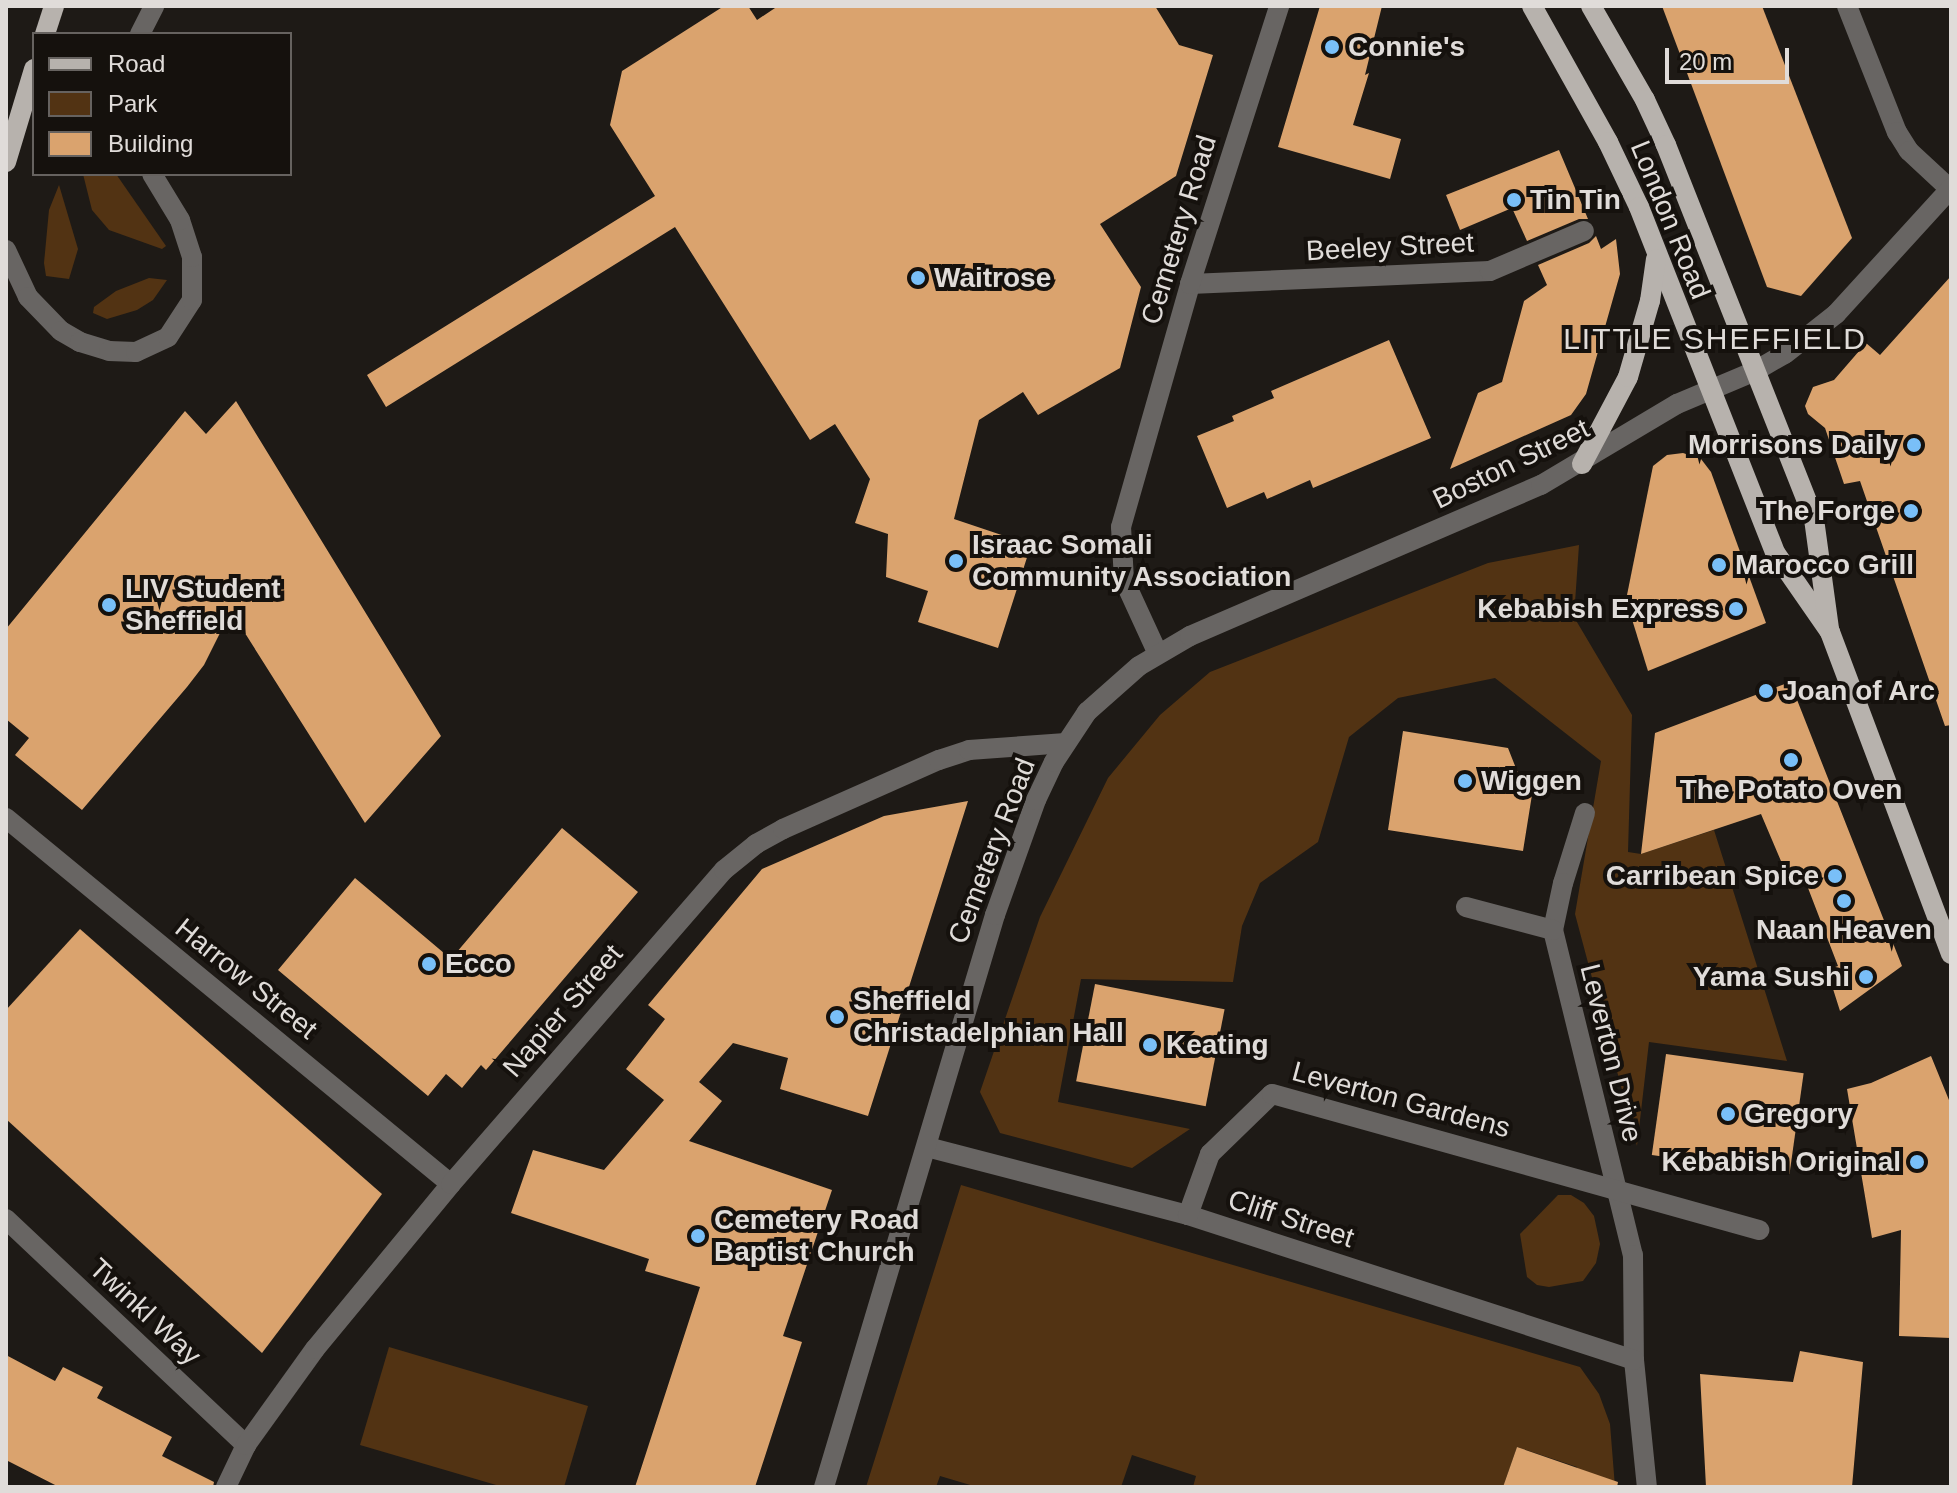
<!DOCTYPE html>
<style>
body{margin:0}
#map{position:relative;width:1957px;height:1493px;overflow:hidden;background:#1e1a16;font-family:Helvetica,sans-serif}
div>[style]{position:absolute}
.green>*{inset:0;background:#523313}
.building>*{inset:0;background:#daa36e;transform-origin:0 0}
.minor>*{height:20px;margin:-10px;padding:0 10px;transform-origin:10px;border-radius:10px;background:#686563}
.major>*{height:20px;margin:-10px;padding:0 10px;transform-origin:10px;border-radius:10px;background:#b7b2ad}
.dots>*{width:22px;height:22px;translate:-50% -50%;box-sizing:border-box;border:4px solid #15110d;border-radius:50%}
span{translate:-50% -50%;white-space:nowrap;text-align:center;line-height:1.15;-webkit-text-stroke:8px #15110d;paint-order:stroke}
.poi-label{font-size:28px;color:#e0dcd9;font-weight:700}
.left{translate:0 -50%;text-align:left}
.right{translate:-100% -50%;text-align:right}
.street-label{font-size:28px;color:#e0dcd9}
.neighbourhood-label{font-size:30px;color:#e0dcd9;letter-spacing:2px}
.frame{position:absolute;inset:0;border:8px solid #e0dcd9;pointer-events:none}
.legend{position:absolute;left:32px;top:32px;width:260px;height:144px;box-sizing:border-box;background:#15110d;border:2px solid #66625f;margin:0;padding:10px 14px;list-style:none;font-size:24px;color:#e0dcd9}
.legend li{display:flex;align-items:center;gap:16px;height:40px}
.legend b{width:40px;border:2px solid #66625f}
.scale{position:absolute;left:1665px;top:48px;width:124px;height:36px;box-sizing:border-box;border:4px solid #e0dcd9;border-top:0;padding-left:10px;font-size:24px;line-height:28px;white-space:nowrap;color:#e0dcd9;-webkit-text-stroke:6px #15110d;paint-order:stroke}
</style>
<div id="map">
<div class="green">
<div style="clip-path:polygon(83px 174px,116px 174px,166px 246px,162px 249px,109px 230px,92px 210px)"></div>
<div style="clip-path:polygon(59px 185px,78px 249px,69px 279px,46px 276px,44px 263px,49px 210px)"></div>
<div style="clip-path:polygon(149px 278px,167px 280px,153px 300px,137px 310px,107px 319px,93px 313px,94px 307px,116px 291px)"></div>
<div style="clip-path:polygon(1579px 545px,1574px 617px,1632px 715px,1628px 852px,1641px 854px,1714px 830px,1787px 1061px,1649px 1042px,1637px 1146px,1575px 914px,1601px 761px,1495px 678px,1398px 698px,1349px 737px,1318px 842px,1260px 883px,1242px 926px,1233px 982px,1081px 979px,1058px 1102px,1190px 1129px,1132px 1168px,1000px 1133px,980px 1092px,1040px 917px,1108px 778px,1160px 715px,1210px 672px,1488px 563px)"></div>
<div style="clip-path:polygon(961px 1185px,1580px 1367px,1599px 1394px,1610px 1424px,1615px 1487px,1571px 1487px,1577px 1467px,1517px 1447px,1503px 1487px,1193px 1487px,1196px 1476px,1132px 1455px,1121px 1487px,977px 1487px,940px 1476px,936px 1487px,866px 1487px)"></div>
<div style="clip-path:polygon(1558px 1195px,1571px 1195px,1584px 1203px,1594px 1216px,1600px 1244px,1596px 1263px,1583px 1281px,1549px 1287px,1537px 1285px,1527px 1277px,1520px 1234px)"></div>
<div style="clip-path:polygon(389px 1347px,588px 1406px,564px 1487px,503px 1487px,360px 1445px)"></div>
</div>
<div class="building">
<div style="clip-path:polygon(724px 6px,748px 6px,757px 20px,778px 6px,1155px 6px,1179px 45px,1213px 55px,1176px 176px,1100px 224px,1141px 287px,1120px 368px,1038px 415px,1023px 392px,979px 420px,954px 519px,1031px 545px,998px 648px,918px 622px,928px 591px,886px 577px,888px 534px,855px 523px,870px 479px,835px 424px,810px 440px,675px 227px,386px 407px,367px 375px,655px 196px,610px 125px,622px 71px)"></div>
<div style="clip-path:polygon(1320px 6px,1382px 6px,1365px 75px,1369px 73px,1353px 125px,1401px 139px,1390px 179px,1278px 147px)"></div>
<div style="clip-path:polygon(1662px 6px,1762px 6px,1852px 238px,1801px 296px,1767px 287px)"></div>
<div style="clip-path:polygon(1559px 150px,1588px 219px,1579px 219px,1527px 241px,1512px 208px,1460px 230px,1446px 195px)"></div>
<div style="clip-path:polygon(1596px 236px,1601px 249px,1616px 239px,1620px 274px,1586px 394px,1571px 415px,1450px 469px,1478px 393px,1502px 382px,1524px 301px,1547px 285px,1538px 265px,1589px 243px)"></div>
<div style="clip-path:polygon(1951px 276px,1951px 725px,1945px 726px,1860px 481px,1844px 484px,1825px 428px,1808px 414px,1805px 406px,1813px 387px,1834px 380px,1866px 343px,1880px 355px)"></div>
<div style="clip-path:polygon(1389px 340px,1431px 438px,1313px 488px,1310px 480px,1267px 499px,1264px 492px,1227px 508px,1197px 436px,1234px 421px,1232px 416px,1274px 398px,1271px 391px)"></div>
<div style="clip-path:polygon(236px 401px,441px 736px,365px 823px,231px 611px,204px 665px,187px 687px,82px 810px,15px 755px,29px 738px,6px 719px,6px 629px,185px 411px,206px 434px)"></div>
<div style="clip-path:polygon(1683px 453px,1701px 459px,1711px 472px,1766px 623px,1648px 671px,1626px 600px,1653px 466px,1667px 455px)"></div>
<div style="clip-path:polygon(1790px 682px,1902px 966px,1840px 1011px,1827px 970px,1838px 966px,1803px 875px,1789px 880px,1761px 814px,1641px 854px,1655px 733px)"></div>
<div style="clip-path:polygon(1403px 731px,1508px 748px,1521px 781px,1535px 776px,1523px 851px,1388px 830px)"></div>
<div style="clip-path:polygon(968px 801px,868px 1116px,780px 1089px,788px 1058px,733px 1043px,699px 1082px,722px 1101px,689px 1141px,832px 1190px,783px 1336px,802px 1342px,755px 1487px,635px 1487px,700px 1287px,645px 1271px,649px 1259px,511px 1213px,533px 1150px,604px 1170px,664px 1100px,626px 1069px,665px 1019px,648px 1005px,762px 869px,884px 816px)"></div>
<div style="clip-path:polygon(562px 828px,638px 892px,486px 1070px,481px 1065px,462px 1088px,446px 1074px,428px 1096px,278px 970px,355px 878px,451px 959px)"></div>
<div style="clip-path:polygon(80px 929px,382px 1194px,262px 1353px,6px 1119px,6px 1010px)"></div>
<div style="left:1095px;top:984px;width:132px;height:99px;rotate:11deg"></div>
<div style="left:1666px;top:1054px;width:139px;height:102px;rotate:8deg"></div>
<div style="clip-path:polygon(1931px 1056px,1951px 1105px,1951px 1338px,1899px 1336px,1901px 1230px,1872px 1238px,1847px 1089px,1871px 1083px)"></div>
<div style="clip-path:polygon(1800px 1351px,1863px 1362px,1852px 1487px,1706px 1487px,1700px 1374px,1793px 1382px)"></div>
<div style="clip-path:polygon(6px 1355px,55px 1381px,63px 1367px,103px 1387px,97px 1398px,172px 1437px,162px 1456px,214px 1482px,213px 1487px,59px 1487px,6px 1460px)"></div>
<div style="clip-path:polygon(1517px 1447px,1618px 1482px,1617px 1487px,1503px 1487px)"></div>
</div>
<div class="minor">
<div style="left:1847px;top:6px;width:136px;rotate:68.4deg"></div>
<div style="left:1897px;top:132px;width:22px;rotate:58deg"></div>
<div style="left:1909px;top:151px;width:56px;rotate:42.8deg"></div>
<div style="left:140px;top:34px;width:31px;rotate:-63deg"></div>
<div style="left:6px;top:250px;width:52px;rotate:64.9deg"></div>
<div style="left:28px;top:297px;width:47px;rotate:45.9deg"></div>
<div style="left:61px;top:331px;width:22px;rotate:30deg"></div>
<div style="left:80px;top:342px;width:30px;rotate:17deg"></div>
<div style="left:109px;top:351px;width:27px;rotate:2deg"></div>
<div style="left:136px;top:352px;width:35px;rotate:-25deg"></div>
<div style="left:168px;top:337px;width:44px;rotate:-57deg"></div>
<div style="left:192px;top:300px;width:43px;rotate:-90deg"></div>
<div style="left:192px;top:257px;width:39px;rotate:-108deg"></div>
<div style="left:180px;top:220px;width:54px;rotate:-121.3deg"></div>
<div style="left:1190px;top:284px;width:300px;rotate:-2.5deg"></div>
<div style="left:1490px;top:271px;width:102px;rotate:-23.1deg"></div>
<div style="left:1158px;top:654px;width:81px;rotate:-114.7deg"></div>
<div style="left:1124px;top:580px;width:53px;rotate:-93.2deg"></div>
<div style="left:1121px;top:527px;width:253px;rotate:-74.1deg"></div>
<div style="left:1190px;top:284px;width:292px;rotate:-72.2deg"></div>
<div style="left:1585px;top:813px;width:73px;rotate:107.4deg"></div>
<div style="left:1563px;top:883px;width:48px;rotate:102deg"></div>
<div style="left:1553px;top:930px;width:335px;rotate:76.2deg"></div>
<div style="left:1633px;top:1255px;width:105px;rotate:89.5deg"></div>
<div style="left:1634px;top:1360px;width:128px;rotate:84.2deg"></div>
<div style="left:6px;top:818px;width:576px;rotate:39.44deg"></div>
<div style="left:1466px;top:907px;width:90px;rotate:14.8deg"></div>
<div style="left:927px;top:1147px;width:270px;rotate:14.6deg"></div>
<div style="left:1188px;top:1215px;width:469px;rotate:18deg"></div>
<div style="left:1188px;top:1215px;width:65px;rotate:-70.2deg"></div>
<div style="left:1210px;top:1154px;width:86px;rotate:-44.1deg"></div>
<div style="left:1272px;top:1094px;width:506px;rotate:15.6deg"></div>
<div style="left:6px;top:1219px;width:330px;rotate:43.3deg"></div>
<div style="left:226px;top:1487px;width:47px;rotate:-64.5deg"></div>
<div style="left:246px;top:1445px;width:118px;rotate:-54.3deg"></div>
<div style="left:315px;top:1349px;width:214px;rotate:-50.5deg"></div>
<div style="left:451px;top:1184px;width:416px;rotate:-49deg"></div>
<div style="left:724px;top:870px;width:41px;rotate:-39.1deg"></div>
<div style="left:756px;top:844px;width:31px;rotate:-29deg"></div>
<div style="left:783px;top:829px;width:171px;rotate:-23.9deg"></div>
<div style="left:939px;top:760px;width:32px;rotate:-18deg"></div>
<div style="left:969px;top:750px;width:97px;rotate:-4.1deg"></div>
<div style="left:824px;top:1487px;width:597px;rotate:-73.36deg"></div>
<div style="left:995px;top:915px;width:122px;rotate:-70.4deg"></div>
<div style="left:1036px;top:800px;width:42px;rotate:-64.7deg"></div>
<div style="left:1054px;top:762px;width:60px;rotate:-56.6deg"></div>
<div style="left:1087px;top:712px;width:69px;rotate:-41.5deg"></div>
<div style="left:1139px;top:666px;width:59px;rotate:-30.5deg"></div>
<div style="left:1190px;top:636px;width:382px;rotate:-23.3deg"></div>
<div style="left:1541px;top:485px;width:158px;rotate:-30.8deg"></div>
<div style="left:1677px;top:404px;width:85px;rotate:-22.9deg"></div>
<div style="left:1755px;top:371px;width:34px;rotate:-30deg"></div>
<div style="left:1785px;top:354px;width:65px;rotate:-38.1deg"></div>
<div style="left:1836px;top:314px;width:171px;rotate:-47.6deg"></div>
</div>
<div class="major">
<div style="left:1532px;top:6px;width:156px;rotate:60.8deg"></div>
<div style="left:1608px;top:142px;width:72px;rotate:64.5deg"></div>
<div style="left:1639px;top:207px;width:373px;rotate:68.5deg"></div>
<div style="left:1776px;top:554px;width:95px;rotate:55.3deg"></div>
<div style="left:1830px;top:632px;width:344px;rotate:69.4deg"></div>
<div style="left:1591px;top:6px;width:108px;rotate:60.1deg"></div>
<div style="left:1645px;top:100px;width:50px;rotate:65deg"></div>
<div style="left:1666px;top:145px;width:402px;rotate:68.4deg"></div>
<div style="left:1814px;top:519px;width:110px;rotate:82.2deg"></div>
<div style="left:45px;top:34px;width:29px;rotate:-72deg"></div>
<div style="left:6px;top:162px;width:97px;rotate:-73.2deg"></div>
<div style="left:1582px;top:464px;width:98px;rotate:-62.1deg"></div>
<div style="left:1628px;top:377px;width:79px;rotate:-73.9deg"></div>
<div style="left:1650px;top:301px;width:42px;rotate:-81.9deg"></div>
</div>
<div class="dots">
<div style="left:1332px;top:47px;background:#79bff8"></div>
<div style="left:1514px;top:200px;background:#79bff8"></div>
<div style="left:918px;top:278px;background:#79bff8"></div>
<div style="left:1914px;top:445px;background:#79bff8"></div>
<div style="left:1911px;top:511px;background:#79bff8"></div>
<div style="left:956px;top:561px;background:#79bff8"></div>
<div style="left:1719px;top:565px;background:#79bff8"></div>
<div style="left:109px;top:605px;background:#79bff8"></div>
<div style="left:1736px;top:609px;background:#79bff8"></div>
<div style="left:1766px;top:691px;background:#79bff8"></div>
<div style="left:1791px;top:760px;background:#79bff8"></div>
<div style="left:1465px;top:781px;background:#79bff8"></div>
<div style="left:1835px;top:876px;background:#79bff8"></div>
<div style="left:1844px;top:901px;background:#79bff8"></div>
<div style="left:429px;top:964px;background:#79bff8"></div>
<div style="left:1866px;top:977px;background:#79bff8"></div>
<div style="left:837px;top:1017px;background:#79bff8"></div>
<div style="left:1150px;top:1045px;background:#79bff8"></div>
<div style="left:1728px;top:1114px;background:#79bff8"></div>
<div style="left:1917px;top:1162px;background:#79bff8"></div>
<div style="left:698px;top:1236px;background:#79bff8"></div>
</div>
<div class="poi-label">
<span class="left" style="left:1348px;top:47px">Connie's</span>
<span class="left" style="left:1530px;top:200px">Tin Tin</span>
<span class="left" style="left:934px;top:278px">Waitrose</span>
<span class="right" style="left:1898px;top:445px">Morrisons Daily</span>
<span class="right" style="left:1895px;top:511px">The Forge</span>
<span class="left" style="left:972px;top:561px">Israac Somali<br>Community Association</span>
<span class="left" style="left:1735px;top:565px">Marocco Grill</span>
<span class="left" style="left:125px;top:605px">LIV Student<br>Sheffield</span>
<span class="right" style="left:1720px;top:609px">Kebabish Express</span>
<span class="left" style="left:1782px;top:691px">Joan of Arc</span>
<span class="left" style="left:1481px;top:781px">Wiggen</span>
<span style="left:1791px;top:790px">The Potato Oven</span>
<span class="right" style="left:1819px;top:876px">Carribean Spice</span>
<span style="left:1844px;top:930px">Naan Heaven</span>
<span class="left" style="left:445px;top:964px">Ecco</span>
<span class="right" style="left:1850px;top:977px">Yama Sushi</span>
<span class="left" style="left:853px;top:1017px">Sheffield<br>Christadelphian Hall</span>
<span class="left" style="left:1166px;top:1045px">Keating</span>
<span class="left" style="left:1744px;top:1114px">Gregory</span>
<span class="right" style="left:1901px;top:1162px">Kebabish Original</span>
<span class="left" style="left:714px;top:1236px">Cemetery Road<br>Baptist Church</span>
</div>
<div class="street-label">
<span style="left:1670px;top:220px;rotate:68deg">London Road</span>
<span style="left:1179px;top:230px;rotate:-73deg">Cemetery Road</span>
<span style="left:1390px;top:247px;rotate:-3deg">Beeley Street</span>
<span style="left:1511px;top:464px;rotate:-26deg">Boston Street</span>
<span style="left:992px;top:851px;rotate:-69deg">Cemetery Road</span>
<span style="left:246px;top:979px;rotate:39deg">Harrow Street</span>
<span style="left:563px;top:1011px;rotate:-49deg">Napier Street</span>
<span style="left:1611px;top:1053px;rotate:76deg">Leverton Drive</span>
<span style="left:1401px;top:1100px;rotate:15deg">Leverton Gardens</span>
<span style="left:1291px;top:1219px;rotate:18deg">Cliff Street</span>
<span style="left:145px;top:1312px;rotate:43deg">Twinkl Way</span>
</div>
<div class="neighbourhood-label">
<span style="left:1715px;top:339px">LITTLE SHEFFIELD</span>
</div>
<div class="frame"></div>
<ul class="legend">
<li><b style="height:10px;background:#b7b2ad"></b>Road</li>
<li><b style="height:22px;background:#523313"></b>Park</li>
<li><b style="height:22px;background:#daa36e"></b>Building</li>
</ul>
<div class="scale">20 m</div>
</div>
